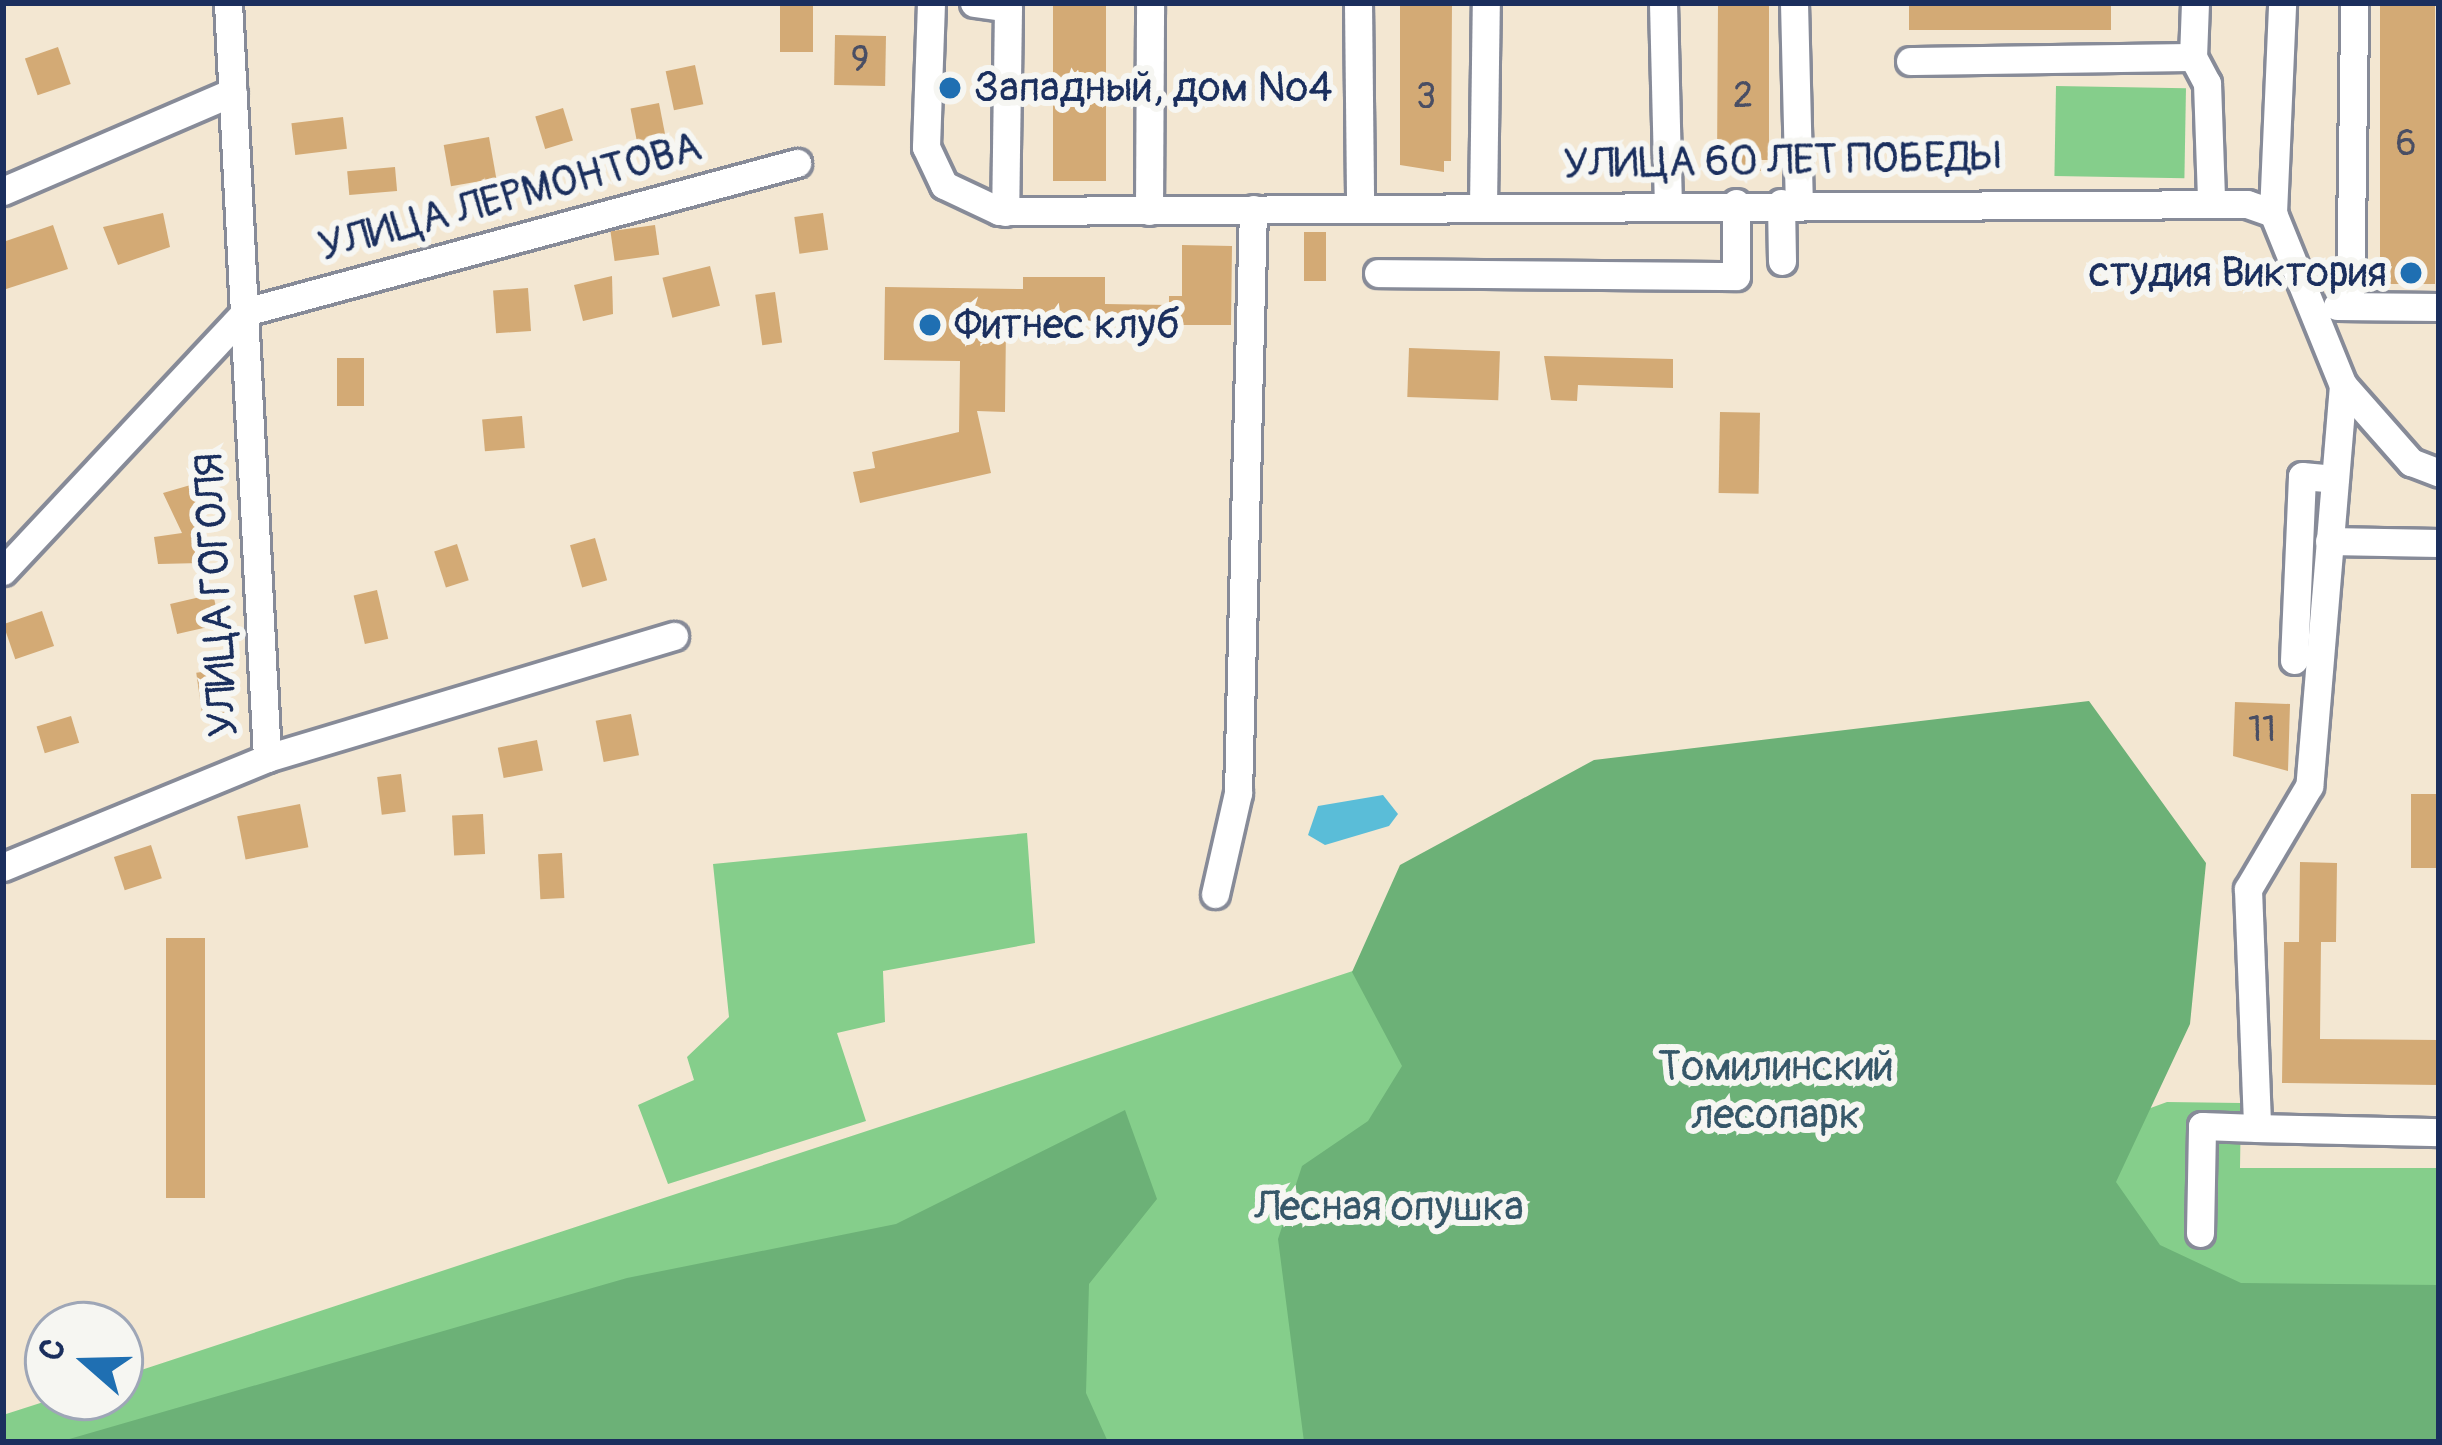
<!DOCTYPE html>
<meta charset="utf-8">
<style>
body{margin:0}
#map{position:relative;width:2442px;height:1445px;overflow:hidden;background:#f3e7d2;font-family:Pangolin,sans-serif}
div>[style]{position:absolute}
.green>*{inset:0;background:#85ce8b;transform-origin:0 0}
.forest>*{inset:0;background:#6cb177}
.water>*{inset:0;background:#5abdd8}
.building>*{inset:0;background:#d3aa75;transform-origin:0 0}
.roads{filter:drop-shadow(3px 0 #878b98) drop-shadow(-3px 0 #878b98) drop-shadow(0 3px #878b98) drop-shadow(0 -3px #878b98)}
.minor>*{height:27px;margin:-13.5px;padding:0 13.5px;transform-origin:13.5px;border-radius:13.5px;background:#fff}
.dots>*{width:33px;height:33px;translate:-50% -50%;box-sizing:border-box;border:6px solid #f6f6f2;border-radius:50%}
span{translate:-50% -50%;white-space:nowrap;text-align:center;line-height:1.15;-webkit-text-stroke:12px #f6f6f2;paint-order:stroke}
.number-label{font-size:36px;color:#494e64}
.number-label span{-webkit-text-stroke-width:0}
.poi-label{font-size:42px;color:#1b2f5e}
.left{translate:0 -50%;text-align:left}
.right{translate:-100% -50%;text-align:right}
.street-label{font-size:42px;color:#1b2f5e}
.park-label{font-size:42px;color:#365769}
.frame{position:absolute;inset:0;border:6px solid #1b2f5e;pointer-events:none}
.north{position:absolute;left:24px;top:1301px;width:120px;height:120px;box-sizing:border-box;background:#f6f6f2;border:3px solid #9ea6b7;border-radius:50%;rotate:290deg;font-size:33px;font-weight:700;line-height:48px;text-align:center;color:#1b2f5e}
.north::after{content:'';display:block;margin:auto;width:42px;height:54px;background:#1f6fb2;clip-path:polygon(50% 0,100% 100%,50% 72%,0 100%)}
</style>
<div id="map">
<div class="green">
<div style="left:2056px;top:86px;width:130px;height:90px;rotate:1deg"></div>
<div style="clip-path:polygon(1027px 833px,1035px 943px,883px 971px,885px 1022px,837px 1033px,866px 1121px,668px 1184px,638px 1105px,694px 1080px,687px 1057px,729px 1017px,713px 864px)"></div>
<div style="clip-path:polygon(1371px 965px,2011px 1159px,2167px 1102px,2241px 1103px,2240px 1168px,2439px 1168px,2439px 1442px,3px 1442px,3px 1415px,59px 1397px,120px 1397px,120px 1377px)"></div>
</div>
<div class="forest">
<div style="clip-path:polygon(2089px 701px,2206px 863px,2190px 1024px,2116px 1182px,2160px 1245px,2241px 1283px,2439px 1285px,2439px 1442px,1304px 1442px,1278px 1239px,1302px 1166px,1368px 1121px,1402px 1066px,1352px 972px,1400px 865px,1594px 760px)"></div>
<div style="clip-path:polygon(1125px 1110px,1157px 1199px,1089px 1284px,1086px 1393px,1108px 1442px,59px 1442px,627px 1278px,896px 1224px)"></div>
</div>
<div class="water">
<div style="clip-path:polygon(1383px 795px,1398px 814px,1389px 826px,1325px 845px,1308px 835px,1318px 806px)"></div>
</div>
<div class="building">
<div style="left:780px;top:3px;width:33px;height:49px"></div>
<div style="left:1053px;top:3px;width:53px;height:178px"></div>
<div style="clip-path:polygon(1400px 3px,1452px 3px,1451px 161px,1444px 161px,1444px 172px,1400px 165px)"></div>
<div style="clip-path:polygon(1718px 3px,1769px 3px,1769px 160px,1761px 160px,1761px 171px,1717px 165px)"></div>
<div style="left:1909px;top:3px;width:202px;height:27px"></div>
<div style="left:2380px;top:3px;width:55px;height:281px"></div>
<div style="left:835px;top:35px;width:51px;height:50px;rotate:1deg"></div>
<div style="left:58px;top:47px;width:39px;height:35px;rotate:71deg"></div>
<div style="left:695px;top:65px;width:40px;height:30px;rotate:78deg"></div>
<div style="left:659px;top:103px;width:44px;height:29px;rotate:79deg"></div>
<div style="left:563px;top:108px;width:34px;height:29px;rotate:73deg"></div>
<div style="left:343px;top:117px;width:32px;height:52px;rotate:83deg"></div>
<div style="left:489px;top:137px;width:42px;height:46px;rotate:80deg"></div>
<div style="left:395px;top:167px;width:24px;height:48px;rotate:85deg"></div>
<div style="clip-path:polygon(163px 213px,170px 247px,118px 265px,103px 227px)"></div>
<div style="left:823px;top:213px;width:37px;height:29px;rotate:82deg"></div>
<div style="clip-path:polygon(53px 225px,68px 269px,3px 290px,3px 242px)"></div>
<div style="left:655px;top:225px;width:30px;height:45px;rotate:82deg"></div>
<div style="left:1304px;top:232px;width:22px;height:49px"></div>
<div style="clip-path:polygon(1182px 245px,1232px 246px,1231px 325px,1006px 325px,1005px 412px,977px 411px,991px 473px,860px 503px,853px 472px,875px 468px,872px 452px,959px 432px,960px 361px,884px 360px,885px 287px,1023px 289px,1023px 277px,1105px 277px,1105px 304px,1169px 305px,1169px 296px,1182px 296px)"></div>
<div style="left:710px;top:266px;width:41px;height:49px;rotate:76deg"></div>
<div style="clip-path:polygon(612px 276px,613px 314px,583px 321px,574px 285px)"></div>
<div style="left:528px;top:288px;width:43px;height:35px;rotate:86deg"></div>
<div style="left:775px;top:292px;width:51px;height:20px;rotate:82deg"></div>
<div style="left:1409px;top:348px;width:91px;height:49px;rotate:2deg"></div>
<div style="clip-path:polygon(1544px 356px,1673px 359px,1673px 388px,1578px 385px,1577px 401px,1551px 400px)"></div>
<div style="left:337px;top:358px;width:27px;height:48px"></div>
<div style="left:1720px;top:412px;width:40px;height:81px;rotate:1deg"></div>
<div style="left:522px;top:416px;width:32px;height:40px;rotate:85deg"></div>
<div style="clip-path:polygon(194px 484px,201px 563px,158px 564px,154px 537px,182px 533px,163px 493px)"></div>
<div style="left:595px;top:538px;width:44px;height:26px;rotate:74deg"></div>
<div style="left:457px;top:544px;width:38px;height:24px;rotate:72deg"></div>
<div style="left:377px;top:590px;width:50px;height:24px;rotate:77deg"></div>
<div style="left:213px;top:594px;width:31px;height:44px;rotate:77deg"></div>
<div style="left:42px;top:611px;width:37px;height:41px;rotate:71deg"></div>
<div style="left:223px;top:669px;width:44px;height:27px;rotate:82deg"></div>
<div style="clip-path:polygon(2235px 702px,2290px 704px,2288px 771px,2233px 756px)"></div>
<div style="left:631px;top:714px;width:42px;height:36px;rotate:79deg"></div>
<div style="left:71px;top:716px;width:28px;height:36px;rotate:73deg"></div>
<div style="left:537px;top:740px;width:31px;height:40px;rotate:79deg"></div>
<div style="left:401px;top:774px;width:38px;height:24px;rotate:83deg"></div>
<div style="left:2411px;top:794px;width:28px;height:74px"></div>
<div style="left:300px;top:804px;width:44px;height:64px;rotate:79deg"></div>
<div style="left:483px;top:814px;width:40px;height:31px;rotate:87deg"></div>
<div style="left:151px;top:845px;width:35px;height:39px;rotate:72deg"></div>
<div style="left:562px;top:853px;width:45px;height:24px;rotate:87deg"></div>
<div style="clip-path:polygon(2300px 862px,2337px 863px,2336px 942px,2321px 942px,2320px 1039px,2439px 1040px,2439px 1085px,2282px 1083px,2284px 942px,2299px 942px)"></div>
<div style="left:166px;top:938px;width:39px;height:260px"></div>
</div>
<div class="roads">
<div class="minor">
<div style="left:228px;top:3px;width:756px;rotate:87.04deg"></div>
<div style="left:931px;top:3px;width:144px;rotate:92deg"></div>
<div style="left:926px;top:147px;width:42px;rotate:64.7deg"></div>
<div style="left:944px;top:185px;width:61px;rotate:25.3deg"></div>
<div style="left:999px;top:211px;width:1248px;rotate:-0.32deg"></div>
<div style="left:2247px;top:204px;width:28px;rotate:19deg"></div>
<div style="left:2273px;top:213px;width:186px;rotate:67.9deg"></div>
<div style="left:2343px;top:385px;width:103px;rotate:48.6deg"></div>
<div style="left:2411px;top:462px;width:30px;rotate:21deg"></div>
<div style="left:974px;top:3px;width:34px;rotate:8deg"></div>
<div style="left:1008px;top:8px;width:204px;rotate:90.8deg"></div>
<div style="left:1358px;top:3px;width:204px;rotate:89.4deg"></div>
<div style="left:1663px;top:3px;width:201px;rotate:88.6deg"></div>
<div style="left:1794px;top:3px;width:199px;rotate:88.6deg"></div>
<div style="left:2195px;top:3px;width:54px;rotate:92.1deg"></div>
<div style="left:2193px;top:57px;width:30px;rotate:62deg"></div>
<div style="left:2207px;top:83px;width:115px;rotate:88deg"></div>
<div style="left:1910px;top:61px;width:283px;rotate:-0.8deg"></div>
<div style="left:3px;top:191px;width:250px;rotate:-23.3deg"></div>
<div style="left:1781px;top:203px;width:58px;rotate:89deg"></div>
<div style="left:1483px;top:206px;width:203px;rotate:-89.2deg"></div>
<div style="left:1149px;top:211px;width:208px;rotate:-89.7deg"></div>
<div style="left:2273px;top:213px;width:210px;rotate:-87.5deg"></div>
<div style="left:1378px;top:273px;width:358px;rotate:0.5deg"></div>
<div style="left:1736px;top:276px;width:73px;rotate:-90deg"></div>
<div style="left:2337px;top:306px;width:102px;rotate:0.6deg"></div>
<div style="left:2350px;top:306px;width:303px;rotate:-89.2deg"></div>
<div style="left:245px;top:312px;width:572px;rotate:-15.11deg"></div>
<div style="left:2343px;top:385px;width:402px;rotate:94.8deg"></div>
<div style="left:2309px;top:786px;width:120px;rotate:120.6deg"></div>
<div style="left:2248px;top:889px;width:239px;rotate:87.8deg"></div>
<div style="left:2257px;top:1128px;width:182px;rotate:1.3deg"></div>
<div style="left:2329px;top:541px;width:110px;rotate:1deg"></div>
<div style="left:3px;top:571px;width:354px;rotate:-46.9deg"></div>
<div style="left:2294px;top:660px;width:184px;rotate:-87.5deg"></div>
<div style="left:2302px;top:476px;width:33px;rotate:5deg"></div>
<div style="left:3px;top:867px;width:286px;rotate:-22.4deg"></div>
<div style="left:267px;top:758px;width:425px;rotate:-16.7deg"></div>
<div style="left:1215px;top:894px;width:104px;rotate:-77.2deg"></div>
<div style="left:1238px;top:793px;width:584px;rotate:-88.53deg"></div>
<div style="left:2200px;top:1233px;width:107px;rotate:-88.9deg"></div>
<div style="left:2202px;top:1126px;width:55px;rotate:2.1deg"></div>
</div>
</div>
<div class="dots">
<div style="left:950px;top:88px;background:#1f6fb2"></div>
<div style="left:2411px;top:273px;background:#1f6fb2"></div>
<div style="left:930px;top:325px;background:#1f6fb2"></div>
</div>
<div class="number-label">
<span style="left:860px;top:60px">9</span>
<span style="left:1743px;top:96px">2</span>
<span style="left:1426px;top:97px">3</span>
<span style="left:2406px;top:144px">6</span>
<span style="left:2262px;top:730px">11</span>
</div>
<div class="poi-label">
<span class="left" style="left:974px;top:88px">Западный, дом №4</span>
<span class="right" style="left:2387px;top:273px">студия Виктория</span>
<span class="left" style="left:954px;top:325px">Фитнес клуб</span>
</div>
<div class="street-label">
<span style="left:1782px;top:161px;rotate:-1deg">УЛИЦА 60 ЛЕТ ПОБЕДЫ</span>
<span style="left:510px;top:197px;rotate:-15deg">УЛИЦА ЛЕРМОНТОВА</span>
<span style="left:217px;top:595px;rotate:-93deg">УЛИЦА ГОГОЛЯ</span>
</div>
<div class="park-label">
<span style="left:1776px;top:1091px">Томилинский<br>лесопарк</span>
<span style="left:1389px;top:1207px">Лесная опушка</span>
</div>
<div class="frame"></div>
<div class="north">С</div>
</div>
